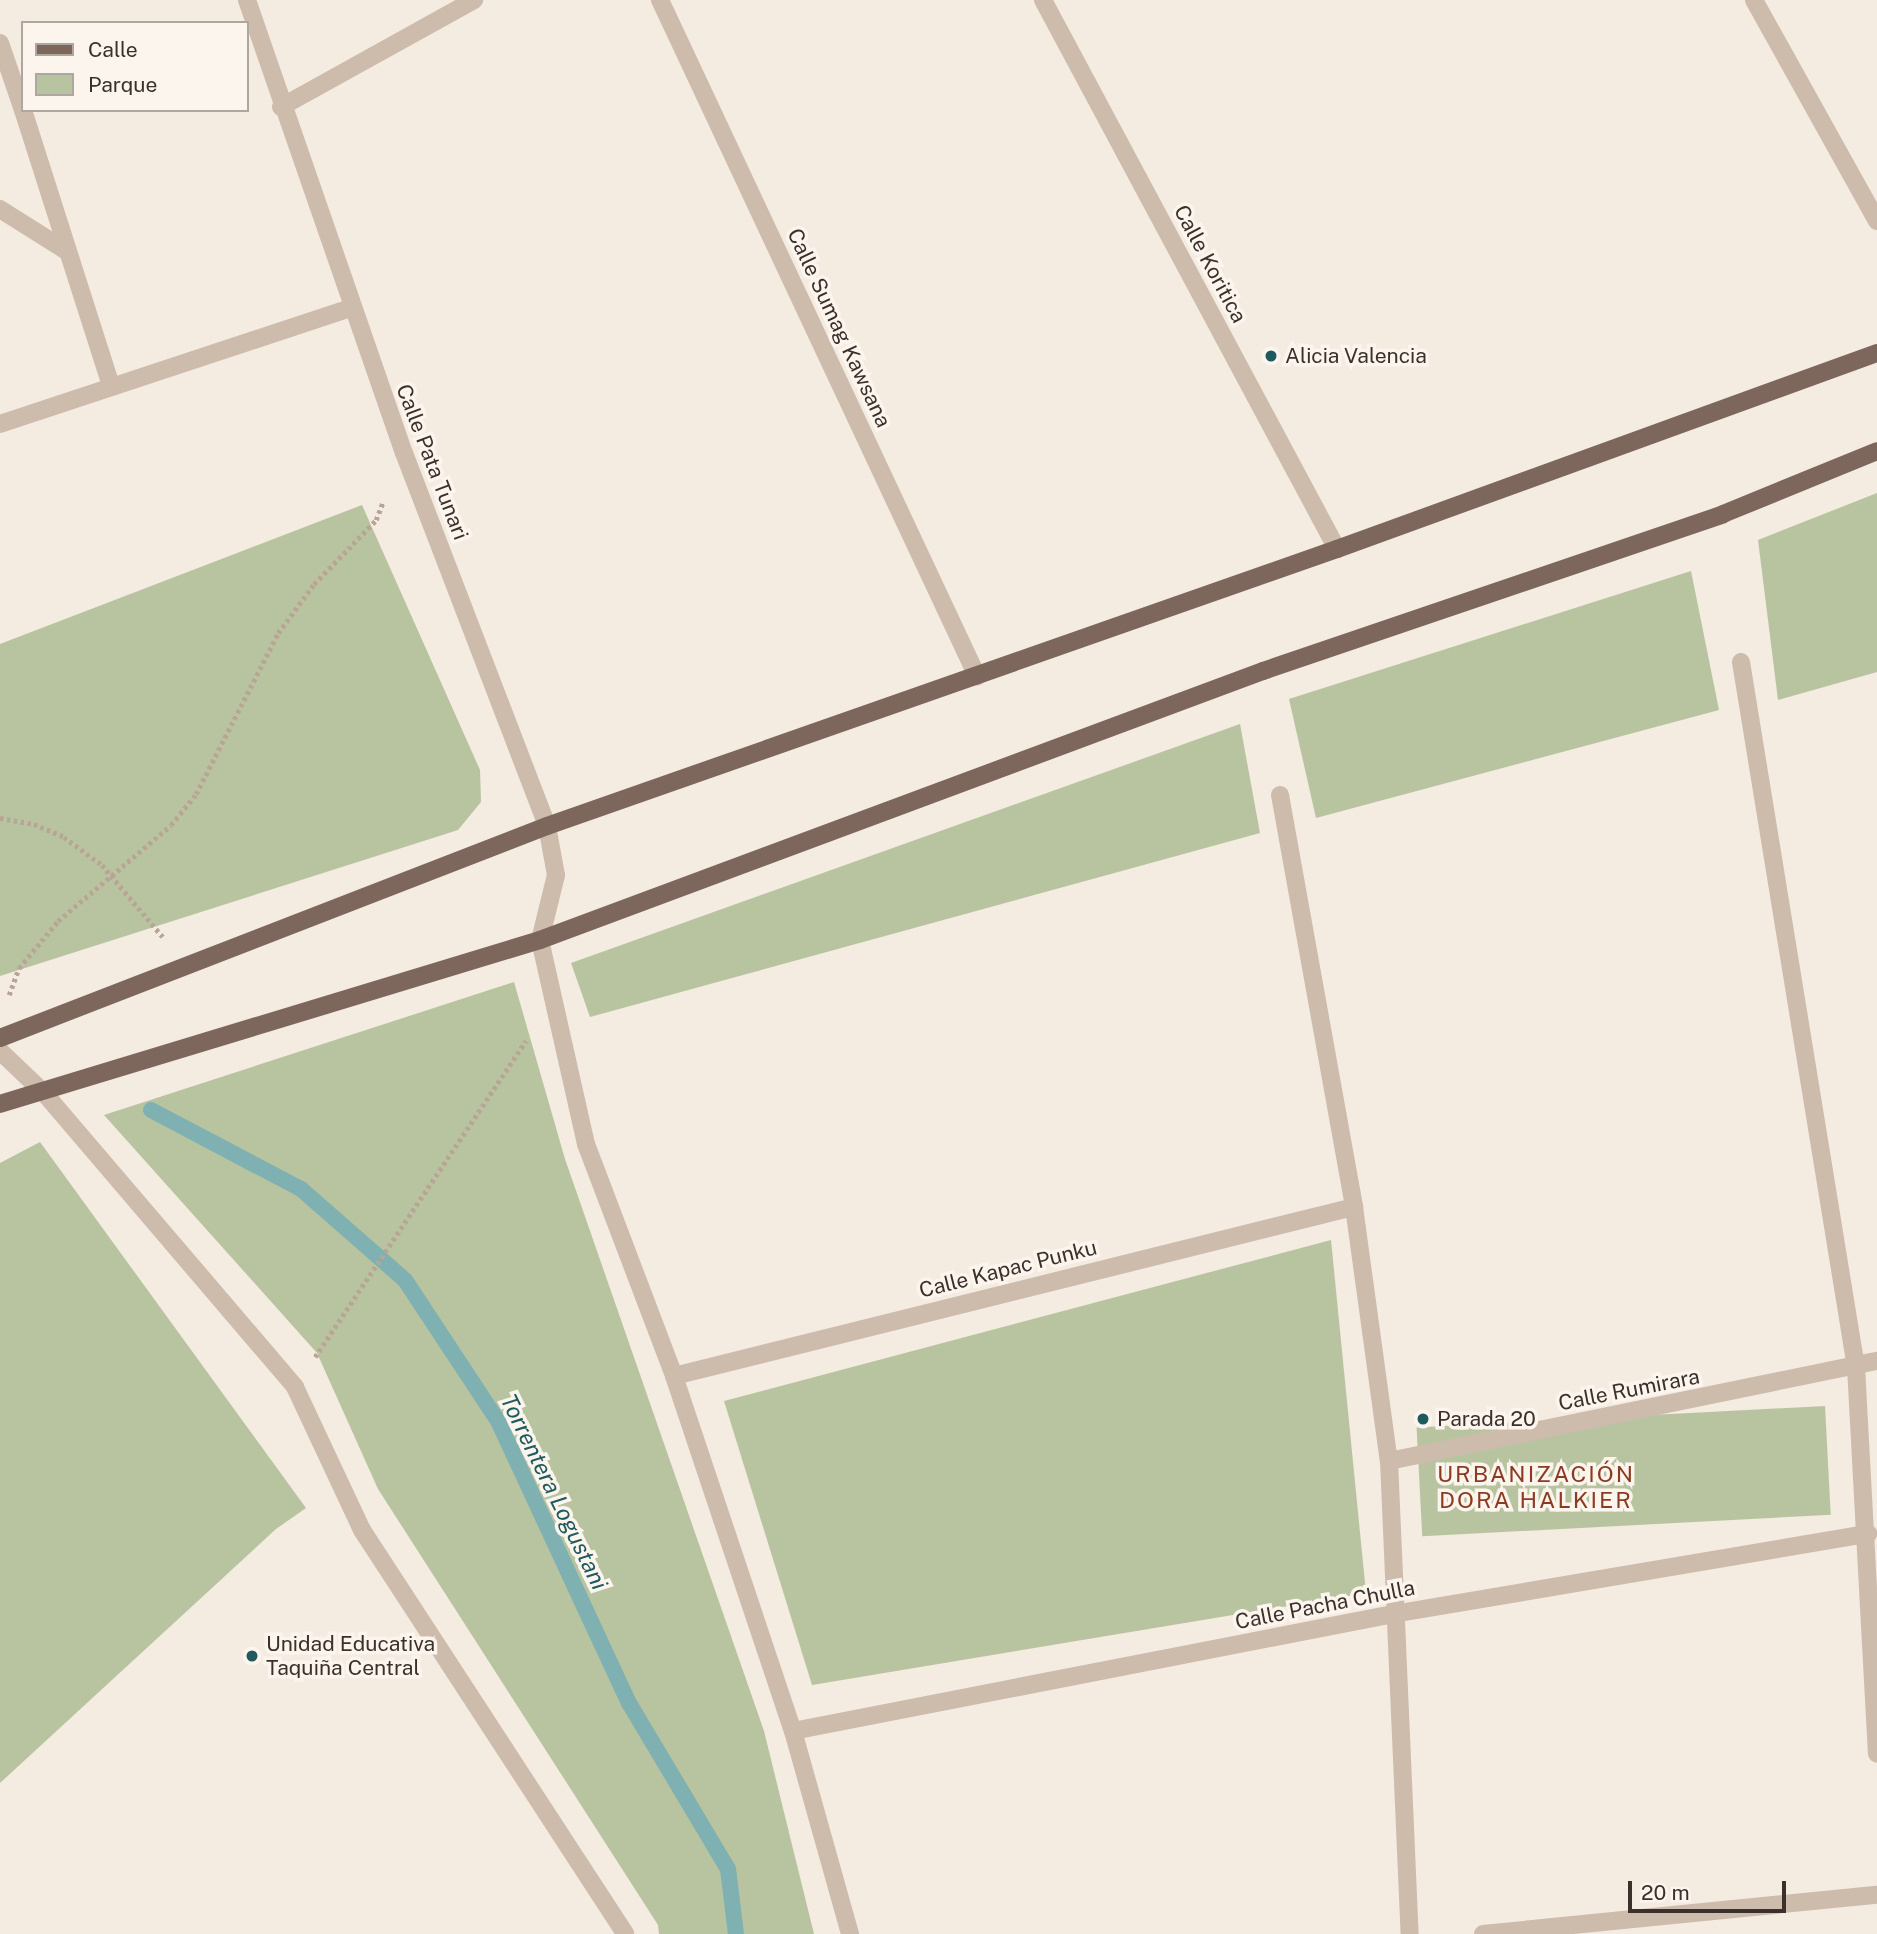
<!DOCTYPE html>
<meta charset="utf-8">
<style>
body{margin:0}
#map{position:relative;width:1877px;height:1934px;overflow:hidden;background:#f4ebe1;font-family:"Public Sans",sans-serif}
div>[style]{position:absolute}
.green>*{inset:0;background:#b8c4a0;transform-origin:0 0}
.stream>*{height:16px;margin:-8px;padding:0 8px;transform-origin:8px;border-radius:8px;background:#7fb0b2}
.path>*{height:4.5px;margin-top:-2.25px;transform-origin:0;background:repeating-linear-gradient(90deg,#b9a596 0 3.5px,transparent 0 7px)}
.minor>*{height:18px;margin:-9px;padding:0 9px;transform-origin:9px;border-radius:9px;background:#cdbbac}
.major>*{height:18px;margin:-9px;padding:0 9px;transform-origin:9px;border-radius:9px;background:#7d675c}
.dots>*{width:19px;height:19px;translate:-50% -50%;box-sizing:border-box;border:4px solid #fbf5ee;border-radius:50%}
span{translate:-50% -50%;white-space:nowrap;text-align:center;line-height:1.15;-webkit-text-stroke:7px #fbf5ee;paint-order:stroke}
.street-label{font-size:21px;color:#3b302b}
.poi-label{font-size:21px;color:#3b302b}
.left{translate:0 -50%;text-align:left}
.neighbourhood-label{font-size:23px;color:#8c3b22;letter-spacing:2px}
.water-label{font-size:23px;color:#1f5a5e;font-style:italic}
.legend{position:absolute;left:21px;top:21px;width:228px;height:91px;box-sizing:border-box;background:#fbf5ee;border:2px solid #aea6a0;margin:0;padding:9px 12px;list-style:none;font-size:21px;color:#3b302b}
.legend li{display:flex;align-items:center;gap:14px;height:35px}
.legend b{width:35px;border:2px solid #aea6a0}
.scale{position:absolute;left:1628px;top:1881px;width:158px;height:32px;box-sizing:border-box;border:4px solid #3b302b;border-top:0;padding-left:9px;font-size:21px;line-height:24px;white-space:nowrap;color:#3b302b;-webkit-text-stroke:5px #fbf5ee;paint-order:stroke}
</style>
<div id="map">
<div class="green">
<div style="clip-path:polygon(1877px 493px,1877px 672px,1778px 700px,1758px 540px)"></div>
<div style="clip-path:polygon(362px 505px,480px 770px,481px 802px,458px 830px,0 976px,0 644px)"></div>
<div style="clip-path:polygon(1691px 571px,1719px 710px,1316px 818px,1289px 699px)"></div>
<div style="clip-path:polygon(1240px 724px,1260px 833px,590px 1017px,571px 963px)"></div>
<div style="clip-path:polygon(514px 982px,565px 1159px,764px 1731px,814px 1934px,659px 1934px,658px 1925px,378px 1489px,317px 1353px,104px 1115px)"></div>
<div style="clip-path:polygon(40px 1142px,306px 1508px,276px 1529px,0 1783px,0 1163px)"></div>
<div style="clip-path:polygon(1331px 1240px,1366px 1593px,812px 1685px,724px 1401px)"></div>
<div style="left:1825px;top:1406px;width:109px;height:409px;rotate:87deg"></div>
</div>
<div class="stream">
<div style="left:151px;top:1110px;width:170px;rotate:27.8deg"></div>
<div style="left:301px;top:1189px;width:138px;rotate:41.2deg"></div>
<div style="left:405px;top:1280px;width:169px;rotate:56.6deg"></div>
<div style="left:498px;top:1421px;width:311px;rotate:65.1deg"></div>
<div style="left:629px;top:1703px;width:193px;rotate:59.2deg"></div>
<div style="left:728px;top:1869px;width:65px;rotate:83deg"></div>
</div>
<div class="path">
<div style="left:0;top:818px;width:35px;rotate:10deg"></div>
<div style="left:34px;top:824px;width:33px;rotate:23deg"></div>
<div style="left:64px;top:837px;width:47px;rotate:36.4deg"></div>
<div style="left:102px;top:865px;width:94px;rotate:49.7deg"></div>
<div style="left:9px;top:995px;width:29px;rotate:-70deg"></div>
<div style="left:19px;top:968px;width:61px;rotate:-50.3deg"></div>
<div style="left:58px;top:921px;width:148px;rotate:-40.3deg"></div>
<div style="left:171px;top:825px;width:40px;rotate:-51deg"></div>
<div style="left:196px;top:794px;width:181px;rotate:-63deg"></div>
<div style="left:278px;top:633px;width:61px;rotate:-53.7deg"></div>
<div style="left:314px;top:584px;width:89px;rotate:-45.9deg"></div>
<div style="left:376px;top:520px;width:19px;rotate:-69deg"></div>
<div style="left:315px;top:1357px;width:380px;rotate:-56.3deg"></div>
</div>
<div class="minor">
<div style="left:247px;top:0;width:479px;rotate:70.9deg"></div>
<div style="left:404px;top:453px;width:399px;rotate:69deg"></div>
<div style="left:547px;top:826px;width:50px;rotate:79.6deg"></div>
<div style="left:556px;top:875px;width:67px;rotate:103.8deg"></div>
<div style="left:540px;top:940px;width:209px;rotate:77.3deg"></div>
<div style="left:586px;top:1144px;width:248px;rotate:69.2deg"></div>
<div style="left:674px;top:1376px;width:374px;rotate:71.5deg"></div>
<div style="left:793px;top:1731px;width:211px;rotate:74.3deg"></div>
<div style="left:660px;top:0;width:747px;rotate:64.88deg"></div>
<div style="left:1043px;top:0;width:623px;rotate:61.83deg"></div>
<div style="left:1754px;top:0;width:253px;rotate:60.9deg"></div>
<div style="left:0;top:43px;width:71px;rotate:71.1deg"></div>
<div style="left:281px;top:107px;width:221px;rotate:-29deg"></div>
<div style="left:23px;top:110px;width:289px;rotate:72.3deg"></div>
<div style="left:0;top:209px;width:77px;rotate:32.2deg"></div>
<div style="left:0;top:424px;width:370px;rotate:-18.3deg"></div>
<div style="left:1741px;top:662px;width:714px;rotate:80.74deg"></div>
<div style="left:1856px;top:1367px;width:387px;rotate:86.9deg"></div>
<div style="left:1280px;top:795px;width:419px;rotate:79.8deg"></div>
<div style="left:1354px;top:1207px;width:256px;rotate:82.2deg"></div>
<div style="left:1389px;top:1461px;width:473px;rotate:87.5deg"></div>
<div style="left:0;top:1051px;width:62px;rotate:43.7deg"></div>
<div style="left:45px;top:1094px;width:385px;rotate:49.5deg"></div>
<div style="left:295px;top:1387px;width:158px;rotate:64.9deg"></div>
<div style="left:362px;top:1530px;width:482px;rotate:56.9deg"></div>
<div style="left:674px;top:1376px;width:701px;rotate:-13.96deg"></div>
<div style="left:1389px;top:1461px;width:498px;rotate:-11.6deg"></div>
<div style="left:793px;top:1731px;width:611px;rotate:-11.03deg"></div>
<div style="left:1393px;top:1614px;width:482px;rotate:-9.6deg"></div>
<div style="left:1483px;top:1934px;width:396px;rotate:-5.7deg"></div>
</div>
<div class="major">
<div style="left:0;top:1038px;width:587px;rotate:-21.18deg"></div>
<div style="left:547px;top:826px;width:837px;rotate:-19.32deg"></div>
<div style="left:1337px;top:549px;width:574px;rotate:-19.95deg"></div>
<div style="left:0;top:1104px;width:564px;rotate:-16.89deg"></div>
<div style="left:540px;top:940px;width:771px;rotate:-20.41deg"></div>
<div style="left:1263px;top:671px;width:486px;rotate:-18.8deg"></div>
<div style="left:1723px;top:514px;width:166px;rotate:-22.2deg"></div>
</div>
<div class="dots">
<div style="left:1271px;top:356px;background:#1f5a5e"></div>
<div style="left:1423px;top:1419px;background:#1f5a5e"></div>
<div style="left:252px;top:1656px;background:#1f5a5e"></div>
</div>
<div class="street-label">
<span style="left:1210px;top:264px;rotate:62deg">Calle Koritica</span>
<span style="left:839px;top:328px;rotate:65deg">Calle Sumag Kawsana</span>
<span style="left:432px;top:462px;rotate:69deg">Calle Pata Tunari</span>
<span style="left:1008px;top:1269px;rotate:-14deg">Calle Kapac Punku</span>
<span style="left:1629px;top:1390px;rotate:-11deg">Calle Rumirara</span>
<span style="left:1325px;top:1605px;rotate:-11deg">Calle Pacha Chulla</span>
</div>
<div class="poi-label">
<span class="left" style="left:1285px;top:356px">Alicia Valencia</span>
<span class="left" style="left:1437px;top:1419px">Parada 20</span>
<span class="left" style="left:266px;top:1656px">Unidad Educativa<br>Taquiña Central</span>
</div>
<div class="neighbourhood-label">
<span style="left:1536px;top:1487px">URBANIZACIÓN<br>DORA HALKIER</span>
</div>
<div class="water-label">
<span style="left:554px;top:1492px;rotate:64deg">Torrentera Logustani</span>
</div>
<ul class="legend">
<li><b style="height:9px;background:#7d675c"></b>Calle</li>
<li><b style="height:19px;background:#b8c4a0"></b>Parque</li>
</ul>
<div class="scale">20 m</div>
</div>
